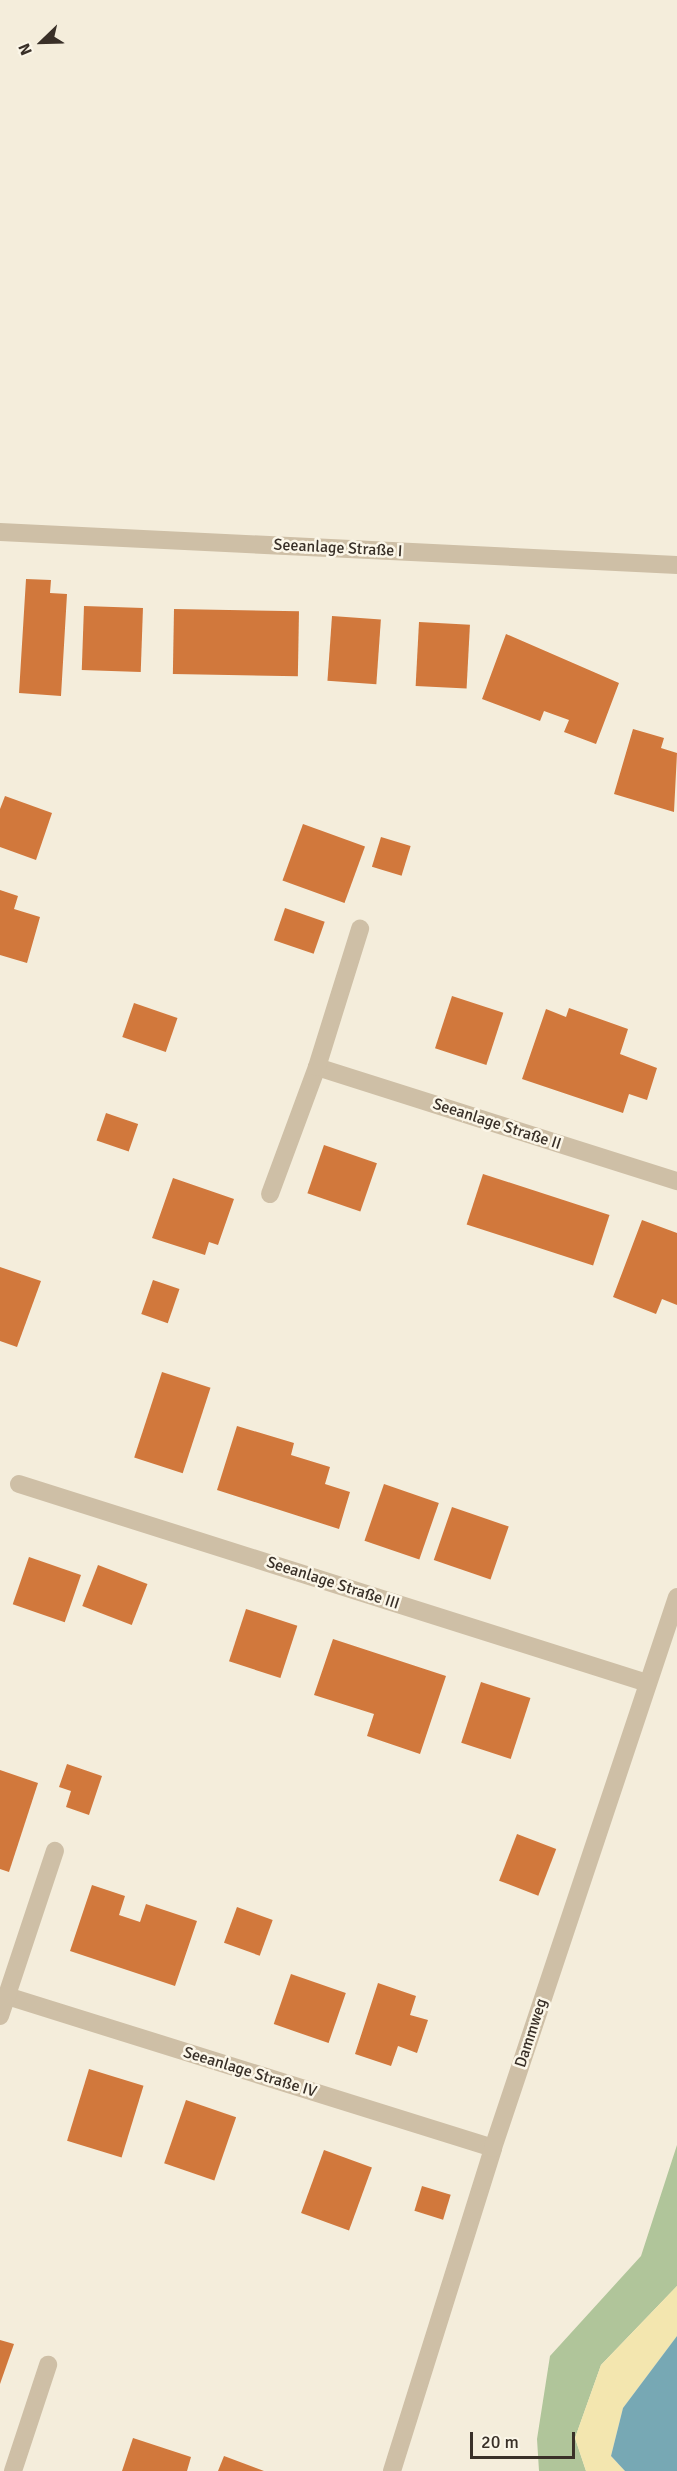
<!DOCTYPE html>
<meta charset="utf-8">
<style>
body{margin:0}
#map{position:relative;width:677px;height:2471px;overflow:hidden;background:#f4eddb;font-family:Signika,sans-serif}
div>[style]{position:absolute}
.green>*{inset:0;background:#b0c59a}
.sand>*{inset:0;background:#f3e6af}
.water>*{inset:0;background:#77a8b4}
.building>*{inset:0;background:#d1783c;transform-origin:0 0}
.minor>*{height:18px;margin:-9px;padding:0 9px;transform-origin:9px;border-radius:9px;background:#cebfa6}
span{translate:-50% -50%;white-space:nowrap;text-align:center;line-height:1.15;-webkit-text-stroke:5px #fbf6e8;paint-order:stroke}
.street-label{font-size:16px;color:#393028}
.north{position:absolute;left:12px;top:12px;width:60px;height:60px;-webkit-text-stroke:4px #fbf6e8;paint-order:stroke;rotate:247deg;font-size:16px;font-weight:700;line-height:24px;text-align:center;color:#393028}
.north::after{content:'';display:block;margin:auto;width:21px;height:27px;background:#393028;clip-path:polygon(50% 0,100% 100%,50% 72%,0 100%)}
.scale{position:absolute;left:470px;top:2432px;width:105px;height:27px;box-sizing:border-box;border:3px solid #393028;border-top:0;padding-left:8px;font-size:18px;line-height:21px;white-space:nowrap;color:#393028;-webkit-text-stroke:4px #fbf6e8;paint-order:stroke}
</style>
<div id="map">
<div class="green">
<div style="clip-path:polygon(677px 2145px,677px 2286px,601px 2365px,575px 2438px,586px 2471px,539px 2471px,537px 2439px,550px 2356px,641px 2256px)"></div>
</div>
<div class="sand">
<div style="clip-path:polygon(677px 2286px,677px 2336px,623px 2408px,611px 2456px,625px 2471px,586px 2471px,575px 2438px,601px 2365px)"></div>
</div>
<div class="water">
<div style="clip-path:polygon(677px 2336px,677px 2471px,625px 2471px,611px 2456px,623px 2408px)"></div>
</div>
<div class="building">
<div style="clip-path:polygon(26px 579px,51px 580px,50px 593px,67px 594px,61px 696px,19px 693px)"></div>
<div style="left:84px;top:606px;width:59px;height:64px;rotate:2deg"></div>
<div style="left:174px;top:609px;width:125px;height:65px;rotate:1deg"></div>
<div style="left:332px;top:616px;width:49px;height:65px;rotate:4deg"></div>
<div style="left:419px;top:622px;width:51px;height:64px;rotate:3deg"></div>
<div style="clip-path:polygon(506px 634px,619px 683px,596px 744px,564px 732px,569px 720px,544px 711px,540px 721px,482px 699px)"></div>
<div style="clip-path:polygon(633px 729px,664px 738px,661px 748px,677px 753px,674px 812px,614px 794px)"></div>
<div style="clip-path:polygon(5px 796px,52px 813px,36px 860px,0 847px,0 809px)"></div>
<div style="left:303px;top:824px;width:66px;height:60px;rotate:20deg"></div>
<div style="left:381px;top:837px;width:31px;height:31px;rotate:17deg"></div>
<div style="clip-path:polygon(0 890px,18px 896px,14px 909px,40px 917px,27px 963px,0 955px)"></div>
<div style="left:285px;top:908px;width:42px;height:34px;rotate:19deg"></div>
<div style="left:452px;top:996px;width:54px;height:55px;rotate:18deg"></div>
<div style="left:134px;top:1003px;width:46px;height:36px;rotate:19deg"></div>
<div style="clip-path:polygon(569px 1008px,628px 1029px,620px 1054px,657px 1068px,647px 1100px,629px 1094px,623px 1113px,522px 1079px,546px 1009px,566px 1017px)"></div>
<div style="left:106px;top:1113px;width:34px;height:29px;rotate:19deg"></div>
<div style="left:324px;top:1145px;width:56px;height:51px;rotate:19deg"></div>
<div style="left:483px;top:1174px;width:133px;height:53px;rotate:18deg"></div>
<div style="clip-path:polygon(173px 1178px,234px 1199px,218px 1245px,209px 1242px,205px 1255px,152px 1238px)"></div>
<div style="clip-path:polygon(642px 1220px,677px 1233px,677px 1305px,662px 1299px,656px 1314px,613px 1297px)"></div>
<div style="clip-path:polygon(0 1267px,41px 1281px,17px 1347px,0 1341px)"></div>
<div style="left:153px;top:1280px;width:28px;height:36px;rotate:19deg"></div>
<div style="left:162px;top:1372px;width:51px;height:90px;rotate:18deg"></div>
<div style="clip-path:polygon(237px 1426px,294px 1443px,291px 1455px,330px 1467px,325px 1484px,350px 1492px,339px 1529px,217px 1490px)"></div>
<div style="left:384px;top:1484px;width:58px;height:60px;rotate:19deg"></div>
<div style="left:452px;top:1507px;width:60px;height:56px;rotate:19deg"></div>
<div style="left:29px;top:1557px;width:55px;height:50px;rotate:19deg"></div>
<div style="left:98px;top:1565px;width:53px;height:44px;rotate:21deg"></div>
<div style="left:246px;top:1609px;width:54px;height:55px;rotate:18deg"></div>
<div style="clip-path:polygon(333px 1639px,446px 1676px,420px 1754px,367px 1736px,374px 1714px,314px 1695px)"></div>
<div style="left:481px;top:1682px;width:52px;height:64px;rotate:18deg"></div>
<div style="clip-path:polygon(67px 1764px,102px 1776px,89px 1815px,66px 1807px,71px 1791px,59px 1787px)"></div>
<div style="clip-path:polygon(0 1770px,38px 1783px,9px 1872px,0 1869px)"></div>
<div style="left:517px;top:1834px;width:42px;height:50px;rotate:21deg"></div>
<div style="clip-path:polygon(92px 1885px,125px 1896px,119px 1915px,140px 1922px,146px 1904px,197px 1921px,175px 1986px,70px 1951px)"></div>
<div style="left:237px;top:1907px;width:38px;height:38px;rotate:20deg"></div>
<div style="left:291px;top:1974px;width:58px;height:53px;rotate:19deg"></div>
<div style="clip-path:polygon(378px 1983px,416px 1996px,410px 2015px,428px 2020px,417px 2053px,398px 2046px,391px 2066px,355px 2054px)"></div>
<div style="left:89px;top:2069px;width:57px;height:75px;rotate:17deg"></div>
<div style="left:186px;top:2100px;width:53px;height:67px;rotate:19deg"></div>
<div style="left:324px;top:2150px;width:51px;height:67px;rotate:20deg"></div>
<div style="left:422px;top:2186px;width:30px;height:26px;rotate:17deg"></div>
<div style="clip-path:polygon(0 2340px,14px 2344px,0 2384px)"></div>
<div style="clip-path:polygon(133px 2438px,191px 2457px,187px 2471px,122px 2471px)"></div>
<div style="clip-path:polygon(224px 2456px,264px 2471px,218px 2471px)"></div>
</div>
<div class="minor">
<div style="left:0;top:532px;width:678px;rotate:2.79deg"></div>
<div style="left:317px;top:1067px;width:378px;rotate:17.6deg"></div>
<div style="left:270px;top:1194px;width:135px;rotate:-69.7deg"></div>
<div style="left:317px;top:1067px;width:145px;rotate:-72.7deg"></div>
<div style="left:19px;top:1484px;width:659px;rotate:17.58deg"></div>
<div style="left:7px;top:1996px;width:509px;rotate:17.37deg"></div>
<div style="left:0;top:2016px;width:174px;rotate:-71.6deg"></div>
<div style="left:13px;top:2471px;width:112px;rotate:-71.7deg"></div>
<div style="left:392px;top:2471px;width:338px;rotate:-72.6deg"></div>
<div style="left:493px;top:2148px;width:581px;rotate:-71.53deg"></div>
</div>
<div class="street-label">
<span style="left:338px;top:548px;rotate:3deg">Seeanlage Straße I</span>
<span style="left:497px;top:1124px;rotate:18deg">Seeanlage Straße II</span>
<span style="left:333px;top:1583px;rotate:18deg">Seeanlage Straße III</span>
<span style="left:531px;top:2033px;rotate:-72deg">Dammweg</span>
<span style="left:250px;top:2072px;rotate:17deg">Seeanlage Straße IV</span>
</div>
<div class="north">N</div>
<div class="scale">20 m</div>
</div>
